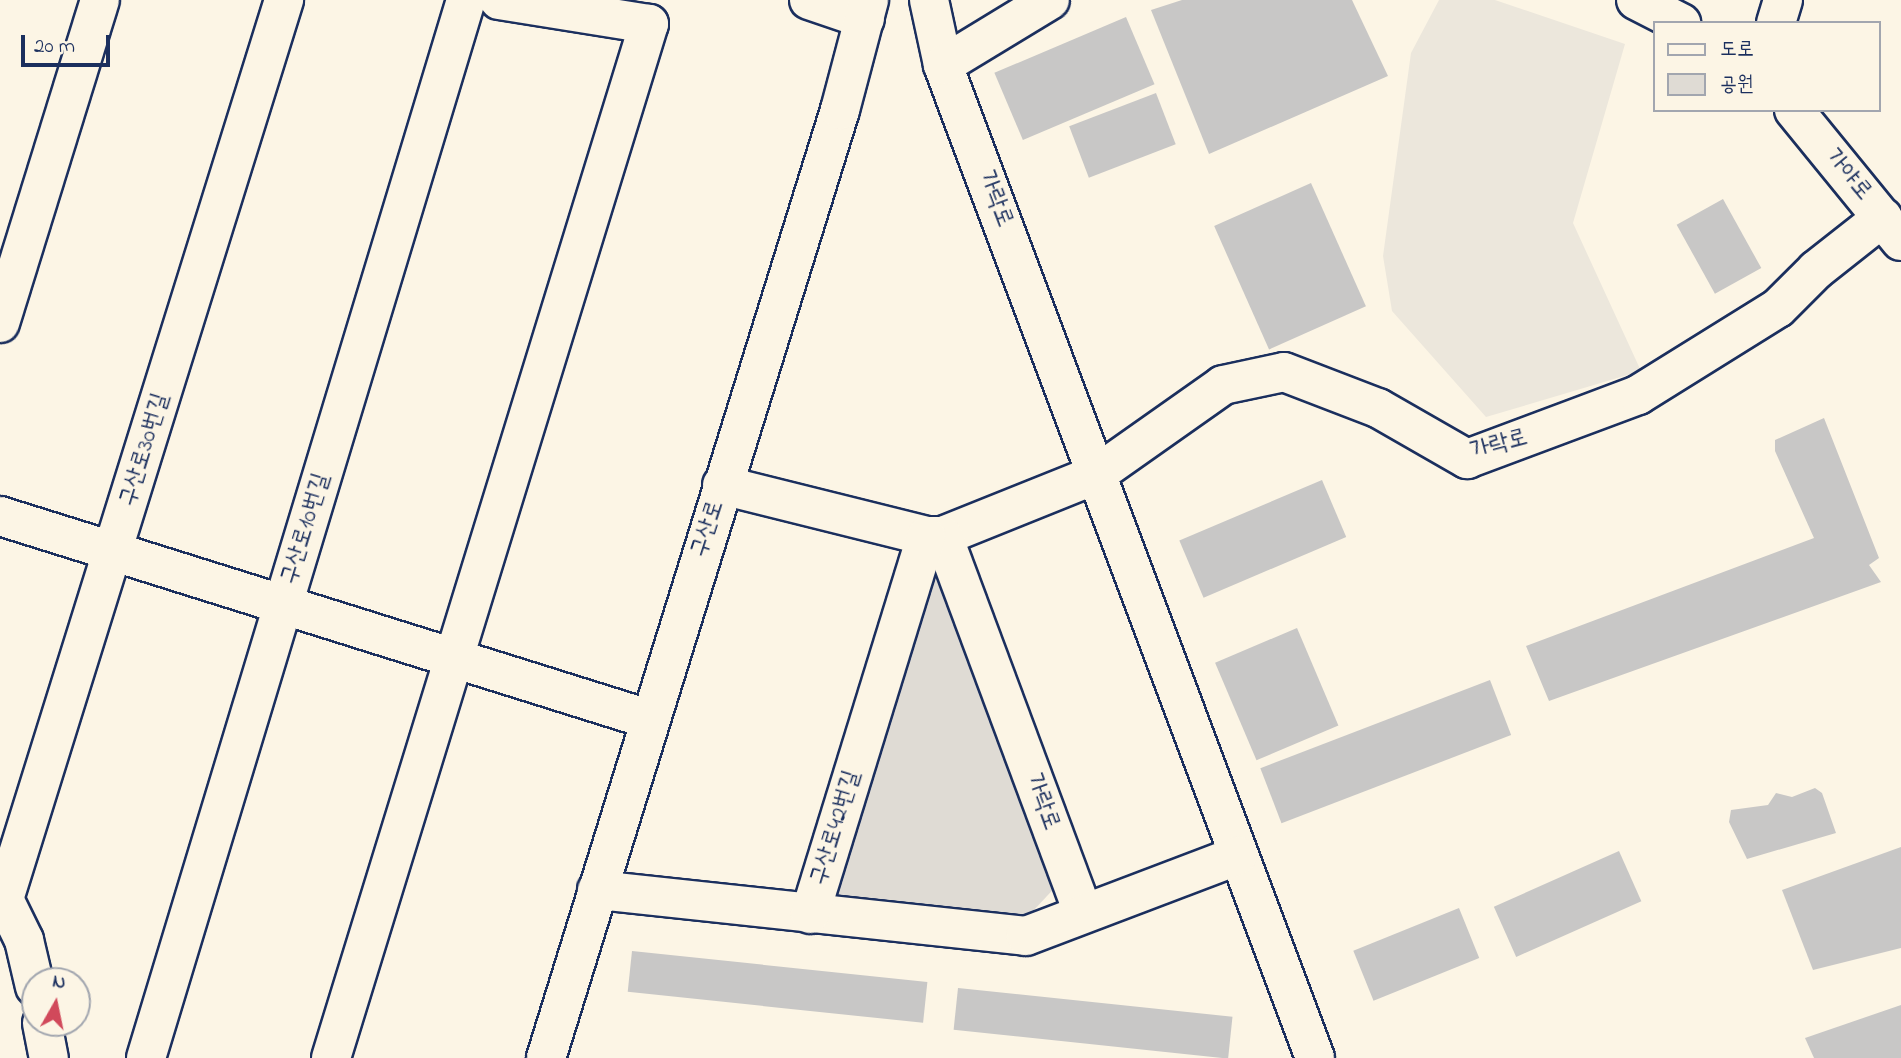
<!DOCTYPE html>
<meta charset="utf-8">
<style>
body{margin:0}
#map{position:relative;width:1901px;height:1058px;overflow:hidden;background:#fcf5e5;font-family:"Indie Flower","Poor Story",sans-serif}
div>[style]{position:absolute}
.built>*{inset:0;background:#ece7dc}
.green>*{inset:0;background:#dfdbd4}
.building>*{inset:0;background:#c8c7c6;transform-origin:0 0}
.roads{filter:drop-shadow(2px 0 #1b2f5e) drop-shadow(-2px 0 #1b2f5e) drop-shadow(0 2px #1b2f5e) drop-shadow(0 -2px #1b2f5e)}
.minor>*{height:38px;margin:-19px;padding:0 19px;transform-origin:19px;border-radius:19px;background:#fcf5e5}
.major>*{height:38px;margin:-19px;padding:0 19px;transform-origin:19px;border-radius:19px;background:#fcf5e5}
span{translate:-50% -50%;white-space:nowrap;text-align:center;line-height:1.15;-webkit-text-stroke:5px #fcf5e5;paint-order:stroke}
.street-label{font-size:24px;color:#1b2f5e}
.legend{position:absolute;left:1653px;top:21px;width:228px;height:91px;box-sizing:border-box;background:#fcf5e5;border:2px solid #a2a6af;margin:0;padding:9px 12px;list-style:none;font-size:21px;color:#1b2f5e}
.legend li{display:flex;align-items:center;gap:14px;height:35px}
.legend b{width:35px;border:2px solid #a2a6af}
.north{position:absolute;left:21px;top:967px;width:70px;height:70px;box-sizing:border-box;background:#fcf5e5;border:2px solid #a2a6af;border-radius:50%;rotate:9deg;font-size:19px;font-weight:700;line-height:28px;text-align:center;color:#1b2f5e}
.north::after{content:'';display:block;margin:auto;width:24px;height:32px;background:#d1495b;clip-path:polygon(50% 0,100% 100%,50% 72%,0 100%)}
.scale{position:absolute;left:21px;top:35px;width:89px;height:32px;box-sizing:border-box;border:4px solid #1b2f5e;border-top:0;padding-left:9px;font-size:21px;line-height:24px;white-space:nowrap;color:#1b2f5e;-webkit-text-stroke:5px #fcf5e5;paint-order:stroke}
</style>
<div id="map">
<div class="built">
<div style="clip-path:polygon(1439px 0,1495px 0,1625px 44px,1573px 223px,1641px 371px,1486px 417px,1392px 311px,1383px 256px,1411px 53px)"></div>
</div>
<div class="green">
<div style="clip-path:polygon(920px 574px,952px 586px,1061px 881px,1020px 925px,824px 905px)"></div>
</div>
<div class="building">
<div style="clip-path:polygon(1182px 0,1352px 0,1388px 76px,1209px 154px,1151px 10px)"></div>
<div style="left:1126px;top:17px;width:73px;height:143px;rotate:67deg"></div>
<div style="left:1156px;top:93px;width:55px;height:93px;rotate:69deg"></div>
<div style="left:1311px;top:183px;width:135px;height:106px;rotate:66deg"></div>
<div style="left:1723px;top:199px;width:79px;height:53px;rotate:61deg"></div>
<div style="clip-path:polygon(1824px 418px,1879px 558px,1869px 565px,1881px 582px,1549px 701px,1526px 646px,1814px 538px,1775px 451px,1775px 440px)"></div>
<div style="left:1322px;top:480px;width:62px;height:155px;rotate:67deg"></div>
<div style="left:1297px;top:628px;width:106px;height:89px;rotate:67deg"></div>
<div style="left:1490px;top:680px;width:59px;height:246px;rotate:69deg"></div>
<div style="clip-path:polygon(1815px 788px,1822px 793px,1836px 833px,1747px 859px,1729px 822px,1731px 810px,1768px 805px,1776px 793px,1792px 797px)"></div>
<div style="clip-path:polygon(1901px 847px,1901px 948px,1813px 970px,1782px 890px)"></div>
<div style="left:1619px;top:851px;width:55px;height:137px;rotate:66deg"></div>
<div style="left:1459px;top:908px;width:54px;height:114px;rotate:68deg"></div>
<div style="left:632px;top:951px;width:297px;height:41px;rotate:6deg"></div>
<div style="left:958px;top:988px;width:276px;height:42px;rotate:6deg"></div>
<div style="clip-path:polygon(1901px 1005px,1901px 1058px,1814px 1058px,1805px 1038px)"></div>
</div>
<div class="roads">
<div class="minor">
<div style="left:809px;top:0;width:59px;rotate:18.7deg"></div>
<div style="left:929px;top:0;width:66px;rotate:77.8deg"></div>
<div style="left:943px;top:65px;width:1060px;rotate:69.46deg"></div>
<div style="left:0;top:323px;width:338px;rotate:-72.8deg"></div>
<div style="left:722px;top:485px;width:210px;rotate:14deg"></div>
<div style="left:926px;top:536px;width:17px"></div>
<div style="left:943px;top:536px;width:166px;rotate:-21.9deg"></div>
<div style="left:1097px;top:474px;width:154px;rotate:-35.2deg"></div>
<div style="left:1223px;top:385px;width:62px;rotate:-12deg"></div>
<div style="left:1284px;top:372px;width:101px;rotate:21deg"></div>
<div style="left:1378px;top:408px;width:103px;rotate:29.8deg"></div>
<div style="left:1467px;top:459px;width:183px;rotate:-20.5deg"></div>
<div style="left:1638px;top:395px;width:165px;rotate:-31.9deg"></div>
<div style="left:1778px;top:308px;width:54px;rotate:-45deg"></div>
<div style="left:1816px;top:270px;width:85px;rotate:-38.3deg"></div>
<div style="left:0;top:516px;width:679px;rotate:17.39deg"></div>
<div style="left:943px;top:536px;width:402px;rotate:69.6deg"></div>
<div style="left:597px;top:890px;width:431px;rotate:6.1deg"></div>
<div style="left:1026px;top:936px;width:226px;rotate:-20.8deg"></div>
<div style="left:0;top:891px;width:55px;rotate:63.9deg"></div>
<div style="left:24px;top:940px;width:48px;rotate:76.8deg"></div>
<div style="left:4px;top:899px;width:942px;rotate:-72.7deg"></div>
<div style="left:810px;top:914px;width:395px;rotate:-72.9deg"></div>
<div style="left:42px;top:1023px;width:36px;rotate:79deg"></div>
<div style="left:146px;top:1058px;width:1105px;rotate:-73.17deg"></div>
<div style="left:331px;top:1058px;width:1082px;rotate:-72.91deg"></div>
<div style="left:649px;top:24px;width:152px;rotate:-170.9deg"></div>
<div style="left:546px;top:1058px;width:993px;rotate:-72.77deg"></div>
<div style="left:840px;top:110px;width:114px;rotate:-75.2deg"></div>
</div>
<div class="major">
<div style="left:1636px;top:0;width:51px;rotate:27.1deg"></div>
<div style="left:1776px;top:23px;width:24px;rotate:-73deg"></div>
<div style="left:943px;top:65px;width:125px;rotate:-31.3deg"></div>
<div style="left:1794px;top:110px;width:169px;rotate:50.8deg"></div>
</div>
</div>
<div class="street-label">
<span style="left:1848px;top:175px;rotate:50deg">가야로</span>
<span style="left:995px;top:199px;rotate:69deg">가락로</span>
<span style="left:1499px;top:445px;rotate:-15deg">가락로</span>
<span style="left:145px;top:450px;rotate:-73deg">구산로30번길</span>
<span style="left:306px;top:529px;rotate:-73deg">구산로10번길</span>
<span style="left:708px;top:529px;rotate:-72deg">구산로</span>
<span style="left:1042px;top:802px;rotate:70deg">가락로</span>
<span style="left:836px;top:828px;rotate:-73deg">구산로42번길</span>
</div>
<ul class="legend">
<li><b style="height:9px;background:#fcf5e5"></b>도로</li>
<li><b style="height:19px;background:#dfdbd4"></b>공원</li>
</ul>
<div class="north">N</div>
<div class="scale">20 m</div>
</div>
